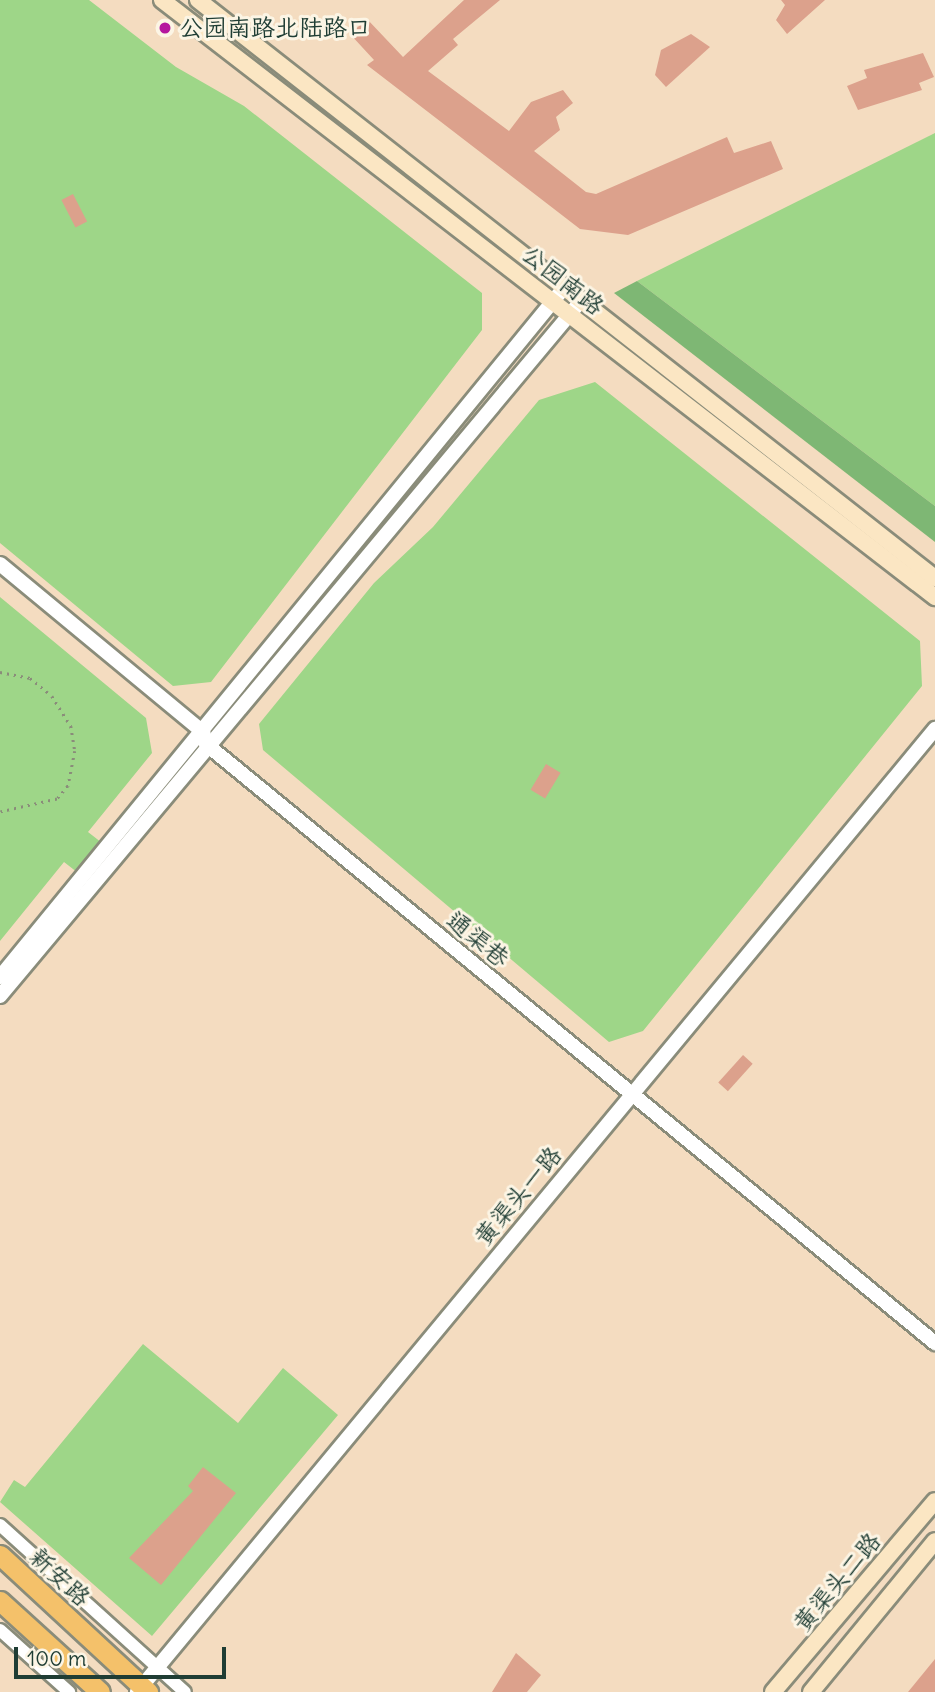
<!DOCTYPE html>
<meta charset="utf-8">
<style>
body{margin:0}
#map{position:relative;width:935px;height:1692px;overflow:hidden;background:#f4dcc0;font-family:Delius,"LXGW WenKai TC",sans-serif}
div>[style]{position:absolute}
.green>*{inset:0;background:#9ed688}
.forest>*{inset:0;background:#7eb774}
.building>*{inset:0;background:#dca18c;transform-origin:0 0}
.path>*{height:2.5px;margin-top:-1.25px;transform-origin:0;background:repeating-linear-gradient(90deg,#8a8c7a 0 2px,transparent 0 7px)}
.roads{filter:drop-shadow(2px 0 #8a8c7a) drop-shadow(-2px 0 #8a8c7a) drop-shadow(0 2px #8a8c7a) drop-shadow(0 -2px #8a8c7a)}
.minor>*{height:12px;margin:-6px;padding:0 6px;transform-origin:6px;border-radius:6px;background:#fff}
.tertiary>*{height:14px;margin:-7px;padding:0 7px;transform-origin:7px;border-radius:7px;background:#fff}
.secondary>*{height:16px;margin:-8px;padding:0 8px;transform-origin:8px;border-radius:8px;background:#fbe6c3}
.primary>*{height:19px;margin:-9.5px;padding:0 9.5px;transform-origin:9.5px;border-radius:9.5px;background:#f4c16a}
.dots>*{width:19px;height:19px;translate:-50% -50%;box-sizing:border-box;border:4px solid #fcf5e5;border-radius:50%}
span{translate:-50% -50%;white-space:nowrap;text-align:center;line-height:1.15;-webkit-text-stroke:6px #fcf5e5;paint-order:stroke}
.poi-label{font-size:24px;color:#1f3d34}
.left{translate:0 -50%;text-align:left}
.street-label{font-size:24px;color:#1f3d34}
.scale{position:absolute;left:14px;top:1647px;width:212px;height:32px;box-sizing:border-box;border:4px solid #1f3d34;border-top:0;padding-left:9px;font-size:21px;line-height:24px;white-space:nowrap;color:#1f3d34;-webkit-text-stroke:5px #fcf5e5;paint-order:stroke}
</style>
<div id="map">
<div class="green">
<div style="clip-path:polygon(0 0,89px 0,176px 67px,244px 106px,482px 293px,482px 330px,211px 682px,173px 686px,0 543px)"></div>
<div style="clip-path:polygon(935px 133px,935px 506px,637px 281px)"></div>
<div style="clip-path:polygon(595px 382px,920px 641px,922px 686px,643px 1031px,609px 1042px,263px 750px,259px 724px,374px 583px,433px 527px,539px 400px)"></div>
<div style="clip-path:polygon(0 597px,146px 718px,152px 753px,88px 832px,106px 846px,82px 876px,64px 862px,0 941px)"></div>
<div style="clip-path:polygon(143px 1344px,238px 1423px,283px 1368px,338px 1415px,152px 1636px,0 1502px,14px 1480px,25px 1487px)"></div>
</div>
<div class="forest">
<div style="clip-path:polygon(637px 281px,935px 506px,935px 542px,614px 293px)"></div>
</div>
<div class="building">
<div style="clip-path:polygon(464px 0,500px 0,453px 39px,458px 45px,428px 71px,509px 131px,531px 102px,563px 90px,573px 103px,556px 117px,560px 130px,534px 151px,586px 192px,596px 194px,727px 137px,734px 153px,771px 141px,783px 169px,628px 235px,580px 229px,367px 65px,374px 60px,350px 34px,367px 19px,403px 57px)"></div>
<div style="clip-path:polygon(781px 0,825px 0,787px 34px,776px 20px,785px 5px)"></div>
<div style="clip-path:polygon(691px 34px,710px 47px,666px 87px,655px 75px,661px 50px)"></div>
<div style="clip-path:polygon(923px 53px,934px 77px,919px 83px,922px 90px,858px 110px,847px 86px,867px 78px,864px 70px)"></div>
<div style="left:73px;top:194px;width:31px;height:13px;rotate:63deg"></div>
<div style="left:546px;top:764px;width:17px;height:30px;rotate:31deg"></div>
<div style="left:743px;top:1055px;width:13px;height:37px;rotate:42deg"></div>
<div style="clip-path:polygon(203px 1467px,236px 1493px,161px 1585px,129px 1558px,193px 1491px,188px 1486px)"></div>
<div style="clip-path:polygon(516px 1653px,541px 1675px,527px 1692px,492px 1692px)"></div>
<div style="clip-path:polygon(935px 1659px,935px 1692px,908px 1692px)"></div>
</div>
<div class="path">
<div style="left:0;top:672px;width:31px;rotate:11deg"></div>
<div style="left:30px;top:678px;width:28px;rotate:39deg"></div>
<div style="left:52px;top:696px;width:36px;rotate:58deg"></div>
<div style="left:71px;top:726px;width:25px;rotate:81deg"></div>
<div style="left:75px;top:751px;width:36px;rotate:101deg"></div>
<div style="left:68px;top:786px;width:17px;rotate:130deg"></div>
<div style="left:57px;top:799px;width:58px;rotate:167.2deg"></div>
</div>
<div class="roads">
<div class="minor">
<div style="left:0;top:1525px;width:249px;rotate:42.1deg"></div>
<div style="left:0;top:1630px;width:93px;rotate:41.9deg"></div>
</div>
<div class="tertiary">
<div style="left:0;top:564px;width:264px;rotate:39.6deg"></div>
<div style="left:203px;top:732px;width:12px;rotate:76deg"></div>
<div style="left:206px;top:744px;width:944px;rotate:39.41deg"></div>
<div style="left:0;top:977px;width:889px;rotate:-50.71deg"></div>
<div style="left:0;top:996px;width:904px;rotate:-50.11deg"></div>
<div style="left:137px;top:1692px;width:1251px;rotate:-50.35deg"></div>
</div>
<div class="secondary">
<div style="left:162px;top:0;width:977px;rotate:37.68deg"></div>
<div style="left:198px;top:0;width:937px;rotate:38.11deg"></div>
<div style="left:773px;top:1692px;width:250px;rotate:-49.7deg"></div>
<div style="left:811px;top:1692px;width:195px;rotate:-50.6deg"></div>
</div>
<div class="primary">
<div style="left:0;top:1555px;width:202px;rotate:42.8deg"></div>
<div style="left:0;top:1601px;width:135px;rotate:42.3deg"></div>
</div>
</div>
<div class="dots">
<div style="left:165px;top:28px;background:#b5179e"></div>
</div>
<div class="poi-label">
<span class="left" style="left:179px;top:28px">公园南路北陆路口</span>
</div>
<div class="street-label">
<span style="left:563px;top:280px;rotate:38deg">公园南路</span>
<span style="left:478px;top:939px;rotate:39deg">通渠巷</span>
<span style="left:518px;top:1196px;rotate:-50deg">黄渠头一路</span>
<span style="left:60px;top:1577px;rotate:43deg">新安路</span>
<span style="left:837px;top:1582px;rotate:-50deg">黄渠头二路</span>
</div>
<div class="scale">100 m</div>
</div>
